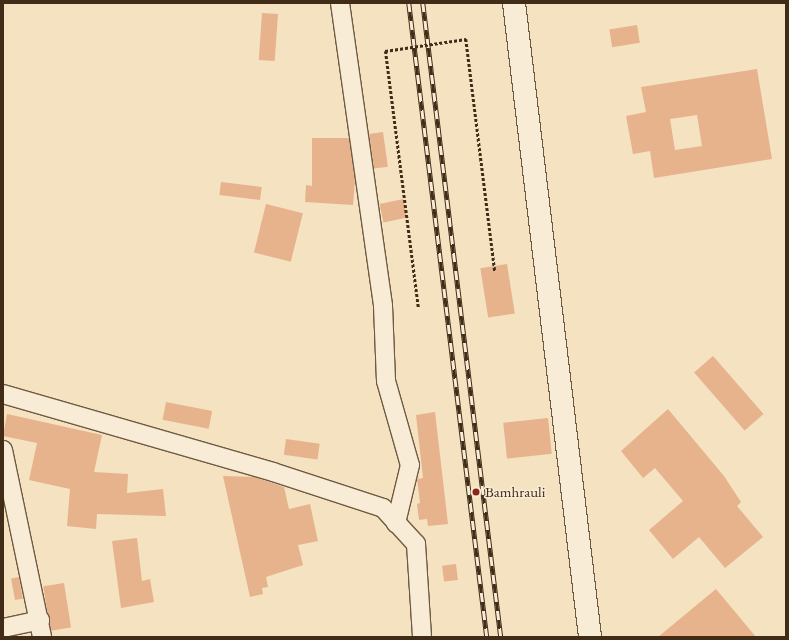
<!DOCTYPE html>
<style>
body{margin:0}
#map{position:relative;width:789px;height:640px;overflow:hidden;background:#f4e2c1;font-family:"EB Garamond",serif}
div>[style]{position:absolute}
.building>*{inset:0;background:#e7b38d;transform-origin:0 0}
.roads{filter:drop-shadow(1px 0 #6e5a42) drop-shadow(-1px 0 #6e5a42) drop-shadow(0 1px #6e5a42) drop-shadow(0 -1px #6e5a42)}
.street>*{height:18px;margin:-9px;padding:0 9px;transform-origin:9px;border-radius:9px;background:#f8ecd7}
.secondary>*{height:22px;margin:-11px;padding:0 11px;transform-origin:11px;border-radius:11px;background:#f8ecd7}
.rail>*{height:4.5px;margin-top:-2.25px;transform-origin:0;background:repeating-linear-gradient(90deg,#f8ecd7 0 9px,#412d17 0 18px);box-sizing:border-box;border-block:1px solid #412d17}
.path-bridge>*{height:2.5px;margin-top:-1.25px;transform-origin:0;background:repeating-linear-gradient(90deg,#412d17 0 3px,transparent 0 5px)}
.dots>*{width:11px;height:11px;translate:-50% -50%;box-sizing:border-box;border:2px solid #f8ecd7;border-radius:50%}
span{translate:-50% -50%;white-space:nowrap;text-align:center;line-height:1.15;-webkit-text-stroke:3px #f8ecd7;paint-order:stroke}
.poi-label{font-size:15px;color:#412d17}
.left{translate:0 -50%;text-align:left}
.frame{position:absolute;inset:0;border:4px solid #412d17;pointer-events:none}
</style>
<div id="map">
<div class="building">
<div style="left:262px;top:13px;width:16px;height:47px;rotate:4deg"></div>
<div style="left:637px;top:25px;width:18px;height:28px;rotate:81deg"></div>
<div style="clip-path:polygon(evenodd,757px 69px,772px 159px,654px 178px,650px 151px,633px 154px,626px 116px,646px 112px,641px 87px,757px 69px,697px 115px,702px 146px,675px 150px,670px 119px,697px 115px)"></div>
<div style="left:383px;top:132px;width:35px;height:14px;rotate:82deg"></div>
<div style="clip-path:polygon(312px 138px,349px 138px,355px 181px,353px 205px,305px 202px,306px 185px,312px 186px)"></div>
<div style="left:221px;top:182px;width:41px;height:13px;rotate:7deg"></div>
<div style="left:403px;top:199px;width:19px;height:24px;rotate:78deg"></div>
<div style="left:266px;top:204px;width:38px;height:50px;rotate:14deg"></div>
<div style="left:507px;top:264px;width:50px;height:27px;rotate:81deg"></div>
<div style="left:713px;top:356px;width:77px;height:25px;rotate:49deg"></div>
<div style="left:166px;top:402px;width:47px;height:18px;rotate:11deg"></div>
<div style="clip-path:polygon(668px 409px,724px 476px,741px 502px,737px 506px,763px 537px,725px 568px,699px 537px,673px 559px,649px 530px,683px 501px,655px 468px,643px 478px,621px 451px)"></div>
<div style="clip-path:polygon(435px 412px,448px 524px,428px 526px,427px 519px,419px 520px,417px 504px,420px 503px,417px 479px,423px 478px,416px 415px)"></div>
<div style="clip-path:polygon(7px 414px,102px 435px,94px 472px,128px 474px,127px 493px,163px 489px,166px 516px,97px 514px,96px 529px,67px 526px,70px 489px,29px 480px,37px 443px,3px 436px)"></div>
<div style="left:548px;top:418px;width:36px;height:45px;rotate:84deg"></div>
<div style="left:286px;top:439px;width:34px;height:16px;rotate:8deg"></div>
<div style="clip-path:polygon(223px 476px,254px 477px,284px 487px,289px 509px,310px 504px,318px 541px,298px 545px,303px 565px,266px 577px,268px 587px,262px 588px,263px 594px,250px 597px)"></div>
<div style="clip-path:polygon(137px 538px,142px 581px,150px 579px,154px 602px,121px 608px,112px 541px)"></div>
<div style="left:456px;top:564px;width:16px;height:14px;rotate:83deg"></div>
<div style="left:19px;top:577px;width:22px;height:8px;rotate:80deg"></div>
<div style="left:64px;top:583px;width:45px;height:21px;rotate:81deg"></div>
<div style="clip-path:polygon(716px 589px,756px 637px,658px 637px)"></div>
</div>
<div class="roads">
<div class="street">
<div style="left:340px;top:3px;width:306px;rotate:81.9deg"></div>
<div style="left:383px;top:306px;width:75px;rotate:87.7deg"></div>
<div style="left:386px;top:381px;width:87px;rotate:74.1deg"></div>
<div style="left:410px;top:465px;width:60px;rotate:103.6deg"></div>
<div style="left:3px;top:394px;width:281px;rotate:16.1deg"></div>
<div style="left:273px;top:472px;width:116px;rotate:18.1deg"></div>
<div style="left:383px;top:508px;width:49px;rotate:47.5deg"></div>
<div style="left:416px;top:544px;width:93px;rotate:86.3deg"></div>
<div style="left:3px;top:450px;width:191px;rotate:78.2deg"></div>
<div style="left:3px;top:628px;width:38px;rotate:-12deg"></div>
</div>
<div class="secondary">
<div style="left:514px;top:3px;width:639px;rotate:83.16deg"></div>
</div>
</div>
<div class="rail">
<div style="left:409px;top:3px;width:639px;rotate:82.99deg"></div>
<div style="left:423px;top:3px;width:639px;rotate:82.99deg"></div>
</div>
<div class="path-bridge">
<div style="left:418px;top:307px;width:258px;rotate:-97.3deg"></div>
<div style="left:385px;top:51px;width:82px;rotate:-8.4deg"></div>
<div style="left:466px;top:39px;width:234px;rotate:82.9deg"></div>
</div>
<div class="dots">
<div style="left:476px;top:492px;background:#8f2418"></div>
</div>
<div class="poi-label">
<span class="left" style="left:485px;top:492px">Bamhrauli</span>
</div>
<div class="frame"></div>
</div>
